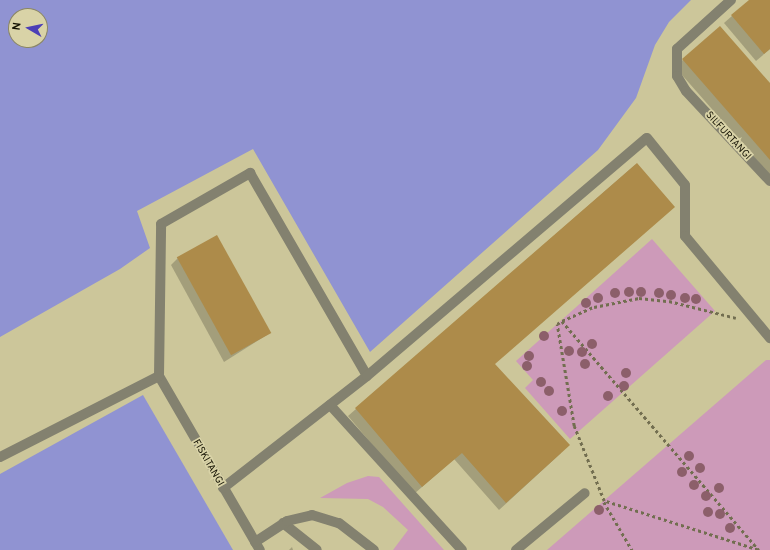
<!DOCTYPE html>
<style>
body{margin:0}
#map{position:relative;width:770px;height:550px;overflow:hidden;background:#ccc69a;font-family:Overpass,sans-serif}
div>[style]{position:absolute}
.green>*{inset:0;background:#cd9ab9}
.water>*{inset:0;background:#9093d2}
.shadow>*{inset:0;background:#0003}
.building>*{inset:0;background:#ad8b4a;transform-origin:0 0}
.path>*{height:2.5px;margin-top:-1.25px;transform-origin:0;background:repeating-linear-gradient(90deg,#726e50 0 3px,transparent 0 6px)}
.minor>*{height:10px;margin:-5px;padding:0 5px;transform-origin:5px;border-radius:5px;background:#83816f}
.trees>*{width:10px;height:10px;margin:-5px;border-radius:50%;background:#8c5f6a}
span{translate:-50% -50%;white-space:nowrap;text-align:center;line-height:1.15;-webkit-text-stroke:3.5px #d9d3a7;paint-order:stroke}
.street-label{font-size:10px;color:#141203}
.north{position:absolute;left:8px;top:8px;width:40px;height:40px;box-sizing:border-box;background:#d9d3a7;border:1px solid #8a8665;border-radius:50%;rotate:279deg;font-size:11px;font-weight:700;line-height:16px;text-align:center;color:#141203}
.north::after{content:'';display:block;margin:auto;width:14px;height:18px;background:#4c3fb6;clip-path:polygon(50% 0,100% 100%,50% 72%,0 100%)}
</style>
<div id="map">
<div class="green">
<div style="clip-path:polygon(652px 239px,715px 311px,570px 439px,525px 388px,533px 380px,516px 361px)"></div>
<div style="clip-path:polygon(766px 360px,770px 360px,770px 550px,547px 550px)"></div>
<div style="clip-path:polygon(368px 476px,379px 477px,444px 550px,393px 550px,408px 530px,383px 507px,368px 499px,320px 498px,347px 483px)"></div>
</div>
<div class="water">
<div style="clip-path:polygon(evenodd,0 0,691px 0,669px 22px,655px 45px,636px 98px,598px 150px,370px 352px,253px 149px,137px 211px,150px 248px,120px 269px,0 337px,0 0,16px 16px,40px 16px,40px 40px,16px 40px,16px 16px)"></div>
<div style="clip-path:polygon(143px 395px,233px 550px,0 550px,0 474px)"></div>
</div>
<div class="shadow">
<div style="clip-path:polygon(750px 0,770px 0,770px 49px,756px 61px,724px 23px)"></div>
<div style="clip-path:polygon(720px 27px,770px 84px,770px 175px,675px 67px)"></div>
<div style="clip-path:polygon(636px 164px,494px 364px,561px 453px,499px 510px,454px 459px,414px 494px,348px 416px)"></div>
<div style="clip-path:polygon(178px 258px,270px 333px,224px 362px,171px 265px)"></div>
<div style="clip-path:polygon(292px 547px,293px 550px,289px 550px)"></div>
</div>
<div class="building">
<div style="clip-path:polygon(749px 0,770px 0,770px 49px,764px 54px,731px 15px)"></div>
<div style="clip-path:polygon(720px 26px,770px 83px,770px 160px,682px 59px)"></div>
<div style="clip-path:polygon(637px 163px,675px 207px,495px 364px,570px 445px,506px 503px,462px 453px,422px 487px,355px 408px)"></div>
<div style="left:217px;top:235px;width:112px;height:46px;rotate:61deg"></div>
</div>
<div class="path">
<div style="left:562px;top:321px;width:35px;rotate:-24deg"></div>
<div style="left:594px;top:307px;width:46px;rotate:-11.3deg"></div>
<div style="left:639px;top:298px;width:30px;rotate:6deg"></div>
<div style="left:669px;top:301px;width:69px;rotate:14.2deg"></div>
<div style="left:604px;top:502px;width:56px;rotate:59.7deg"></div>
<div style="left:758px;top:550px;width:162px;rotate:-162.3deg"></div>
<div style="left:604px;top:501px;width:81px;rotate:-111.8deg"></div>
<div style="left:574px;top:426px;width:103px;rotate:-99.5deg"></div>
<div style="left:557px;top:324px;width:6px;rotate:-31deg"></div>
<div style="left:562px;top:321px;width:302px;rotate:49.3deg"></div>
</div>
<div class="minor">
<div style="left:731px;top:0;width:73px;rotate:137.8deg"></div>
<div style="left:677px;top:49px;width:27px;rotate:90deg"></div>
<div style="left:677px;top:76px;width:17px;rotate:59deg"></div>
<div style="left:686px;top:91px;width:123px;rotate:47deg"></div>
<div style="left:159px;top:376px;width:201px;rotate:59.9deg"></div>
<div style="left:330px;top:405px;width:196px;rotate:47.7deg"></div>
<div style="left:0;top:457px;width:178px;rotate:-27deg"></div>
<div style="left:159px;top:376px;width:152px;rotate:-89.2deg"></div>
<div style="left:161px;top:224px;width:103px;rotate:-29.8deg"></div>
<div style="left:250px;top:173px;width:234px;rotate:60deg"></div>
<div style="left:223px;top:488px;width:182px;rotate:-37.9deg"></div>
<div style="left:367px;top:376px;width:367px;rotate:-40.4deg"></div>
<div style="left:647px;top:138px;width:60px;rotate:51deg"></div>
<div style="left:685px;top:185px;width:51px;rotate:90deg"></div>
<div style="left:685px;top:236px;width:133px;rotate:50.2deg"></div>
<div style="left:283px;top:523px;width:43px;rotate:38.5deg"></div>
<div style="left:255px;top:542px;width:38px;rotate:-33deg"></div>
<div style="left:287px;top:521px;width:26px;rotate:-13deg"></div>
<div style="left:312px;top:515px;width:28px;rotate:17deg"></div>
<div style="left:339px;top:523px;width:44px;rotate:37.6deg"></div>
<div style="left:516px;top:550px;width:89px;rotate:-39.6deg"></div>
</div>
<div class="trees">
<div style="left:629px;top:292px"></div>
<div style="left:641px;top:292px"></div>
<div style="left:615px;top:293px"></div>
<div style="left:659px;top:293px"></div>
<div style="left:671px;top:295px"></div>
<div style="left:598px;top:298px"></div>
<div style="left:685px;top:298px"></div>
<div style="left:696px;top:299px"></div>
<div style="left:586px;top:303px"></div>
<div style="left:544px;top:336px"></div>
<div style="left:592px;top:344px"></div>
<div style="left:569px;top:351px"></div>
<div style="left:582px;top:352px"></div>
<div style="left:529px;top:356px"></div>
<div style="left:585px;top:364px"></div>
<div style="left:527px;top:366px"></div>
<div style="left:626px;top:373px"></div>
<div style="left:541px;top:382px"></div>
<div style="left:624px;top:386px"></div>
<div style="left:549px;top:391px"></div>
<div style="left:608px;top:396px"></div>
<div style="left:562px;top:411px"></div>
<div style="left:689px;top:456px"></div>
<div style="left:700px;top:468px"></div>
<div style="left:682px;top:472px"></div>
<div style="left:694px;top:485px"></div>
<div style="left:719px;top:488px"></div>
<div style="left:706px;top:496px"></div>
<div style="left:599px;top:510px"></div>
<div style="left:708px;top:512px"></div>
<div style="left:720px;top:514px"></div>
<div style="left:730px;top:528px"></div>
</div>
<div class="street-label">
<span style="left:728px;top:136px;rotate:47deg">SILFURTANGI</span>
<span style="left:208px;top:463px;rotate:60deg">FISKITANGI</span>
</div>
<div class="north">N</div>
</div>
